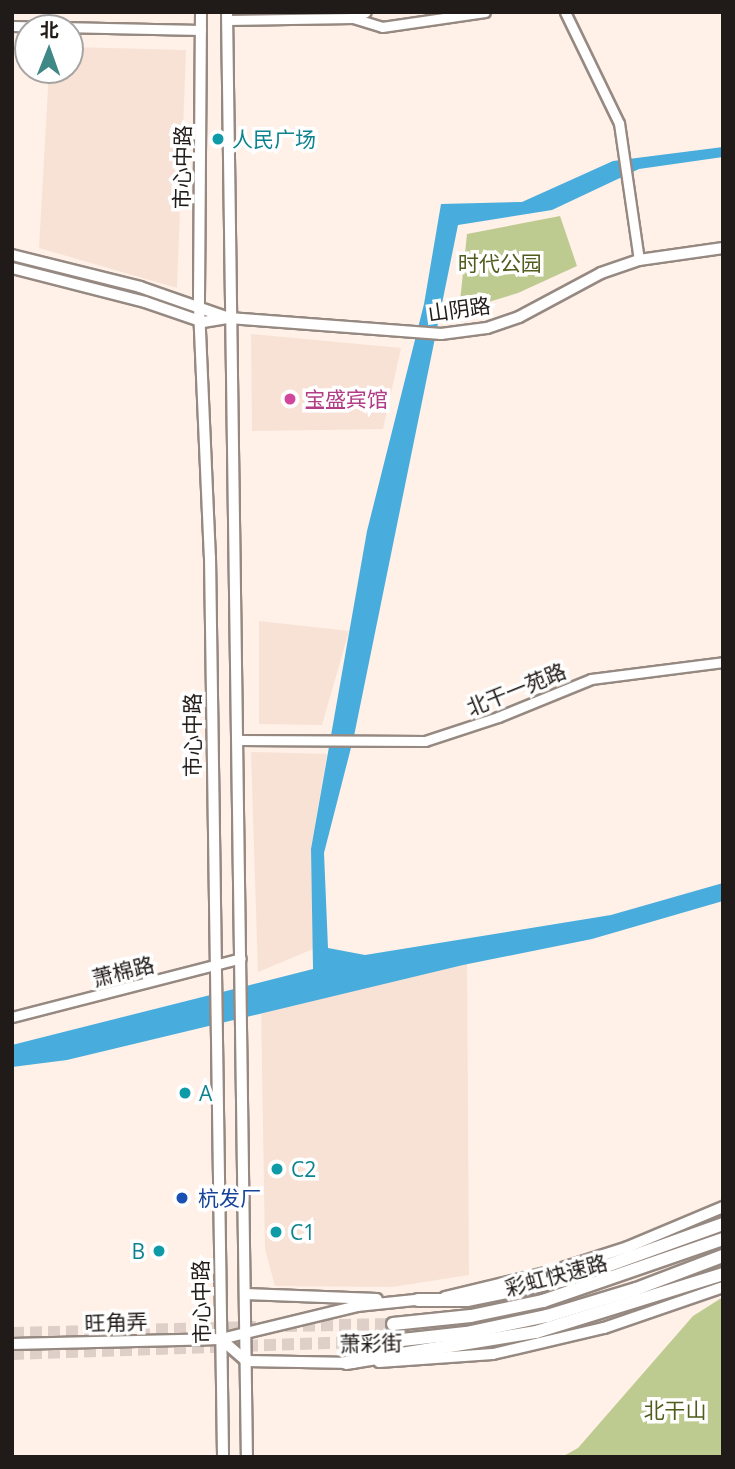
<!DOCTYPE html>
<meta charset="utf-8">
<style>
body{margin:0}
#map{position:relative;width:735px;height:1469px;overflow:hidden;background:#fff0e8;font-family:"Open Sans","Noto Sans SC",sans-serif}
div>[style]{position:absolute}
.built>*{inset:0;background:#f8e2d5}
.green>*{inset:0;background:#becb90}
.water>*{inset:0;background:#48addc}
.highway-tunnel>*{height:12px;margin-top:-6px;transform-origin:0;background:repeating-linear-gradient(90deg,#ded0c9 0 12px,transparent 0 18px)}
.roads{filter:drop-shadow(2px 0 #968981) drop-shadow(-2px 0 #968981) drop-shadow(0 2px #968981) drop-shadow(0 -2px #968981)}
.minor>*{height:9px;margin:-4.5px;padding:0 4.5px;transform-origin:4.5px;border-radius:4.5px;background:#fff}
.major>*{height:10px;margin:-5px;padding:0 5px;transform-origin:5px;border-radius:5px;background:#fff}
.highway>*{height:12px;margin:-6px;padding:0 6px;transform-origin:6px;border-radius:6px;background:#fff}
.dots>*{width:19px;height:19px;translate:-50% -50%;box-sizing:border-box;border:4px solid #fff;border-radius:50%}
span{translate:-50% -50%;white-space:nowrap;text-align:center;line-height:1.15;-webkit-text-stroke:7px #fff;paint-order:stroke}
.culture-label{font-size:21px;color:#0d838f}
.left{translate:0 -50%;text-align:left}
.right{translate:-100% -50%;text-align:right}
.street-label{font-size:21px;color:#201b18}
.park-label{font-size:21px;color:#505b1c}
.hotel-label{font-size:21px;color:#b23c85}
.transit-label{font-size:21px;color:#164399}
.frame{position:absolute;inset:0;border:14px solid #201b18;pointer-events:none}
.north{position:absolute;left:14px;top:14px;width:70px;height:70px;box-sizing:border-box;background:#fff;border:2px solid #a6a4a3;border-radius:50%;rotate:1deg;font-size:19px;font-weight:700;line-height:28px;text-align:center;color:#201b18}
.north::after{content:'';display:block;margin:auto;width:24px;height:32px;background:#408886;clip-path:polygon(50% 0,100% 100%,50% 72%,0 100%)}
</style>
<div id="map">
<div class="built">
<div style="clip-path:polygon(70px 47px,186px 50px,177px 288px,39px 248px,49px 70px,70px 70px)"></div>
<div style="clip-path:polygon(251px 334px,401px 348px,383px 429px,252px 431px)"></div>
<div style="clip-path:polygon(259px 621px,349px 631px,322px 725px,259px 724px)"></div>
<div style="clip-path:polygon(251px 752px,327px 754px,311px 849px,313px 949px,258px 972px)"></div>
<div style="clip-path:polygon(467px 958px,469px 1275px,392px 1287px,275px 1286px,265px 1249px,261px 1005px)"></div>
</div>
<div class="green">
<div style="clip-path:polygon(560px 216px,577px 266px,518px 293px,459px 311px,467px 234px)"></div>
<div style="clip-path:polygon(723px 1297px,723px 1457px,562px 1457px,578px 1448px,693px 1316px)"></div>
</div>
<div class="water">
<div style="clip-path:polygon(723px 147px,723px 157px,639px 169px,552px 210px,458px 225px,354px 736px,324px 853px,328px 948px,365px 955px,611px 915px,723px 883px,723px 901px,592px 939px,463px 965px,67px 1060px,12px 1067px,12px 1045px,313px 969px,311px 849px,367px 531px,424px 304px,441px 204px,522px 202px,613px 161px)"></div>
</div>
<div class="highway-tunnel">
<div style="left:285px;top:1326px;width:108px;rotate:-1.1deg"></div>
<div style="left:12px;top:1333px;width:244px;rotate:-1.4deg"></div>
<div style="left:12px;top:1354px;width:381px;rotate:-2deg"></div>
</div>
<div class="roads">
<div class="minor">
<div style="left:565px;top:12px;width:123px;rotate:64.1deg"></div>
<div style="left:619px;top:123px;width:138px;rotate:81.7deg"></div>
<div style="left:353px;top:18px;width:14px;rotate:-25deg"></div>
<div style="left:227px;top:20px;width:126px;rotate:-0.9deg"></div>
<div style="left:353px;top:18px;width:30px;rotate:17deg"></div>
<div style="left:382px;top:27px;width:104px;rotate:-8.3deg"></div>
<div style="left:12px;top:26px;width:189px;rotate:1.2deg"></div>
<div style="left:238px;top:740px;width:187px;rotate:0.3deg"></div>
<div style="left:425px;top:741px;width:77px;rotate:-18.2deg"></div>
<div style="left:498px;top:717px;width:100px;rotate:-22.2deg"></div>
<div style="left:591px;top:679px;width:133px;rotate:-7.3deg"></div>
<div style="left:12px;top:1017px;width:236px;rotate:-14.4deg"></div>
</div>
<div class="major">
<div style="left:201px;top:12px;width:296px;rotate:90.4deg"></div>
<div style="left:199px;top:308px;width:249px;rotate:87.5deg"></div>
<div style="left:210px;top:557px;width:900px;rotate:89.17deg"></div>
<div style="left:227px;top:12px;width:1445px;rotate:89.21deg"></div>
<div style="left:12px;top:255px;width:132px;rotate:14deg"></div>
<div style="left:140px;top:287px;width:91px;rotate:19.2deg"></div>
<div style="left:12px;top:268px;width:137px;rotate:14.3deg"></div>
<div style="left:145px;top:302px;width:61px;rotate:19deg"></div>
<div style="left:203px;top:322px;width:26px;rotate:-9deg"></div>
<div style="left:229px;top:318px;width:213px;rotate:4.3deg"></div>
<div style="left:441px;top:334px;width:46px;rotate:-7.4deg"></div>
<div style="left:487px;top:328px;width:34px;rotate:-19deg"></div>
<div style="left:519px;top:317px;width:93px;rotate:-28.2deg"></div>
<div style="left:601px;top:273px;width:40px;rotate:-18.9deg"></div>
<div style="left:639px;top:260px;width:85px;rotate:-8.1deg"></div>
<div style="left:245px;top:1294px;width:132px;rotate:2.2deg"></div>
<div style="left:445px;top:1297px;width:108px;rotate:-13.4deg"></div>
<div style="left:550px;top:1272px;width:82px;rotate:-17.8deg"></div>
<div style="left:628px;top:1247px;width:103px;rotate:-22.8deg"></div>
<div style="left:221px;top:1339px;width:33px;rotate:41deg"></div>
<div style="left:246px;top:1361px;width:107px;rotate:1.1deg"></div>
<div style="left:12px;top:1344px;width:209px;rotate:-1.4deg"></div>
<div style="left:221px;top:1339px;width:140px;rotate:-13.6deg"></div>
<div style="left:357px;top:1306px;width:68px;rotate:-5.9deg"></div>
<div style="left:379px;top:1362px;width:114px;rotate:-4deg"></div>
<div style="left:493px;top:1354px;width:114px;rotate:-13.2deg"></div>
<div style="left:604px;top:1328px;width:126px;rotate:-19deg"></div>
</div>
<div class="highway">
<div style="left:418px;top:1300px;width:49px"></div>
<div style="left:467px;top:1300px;width:105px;rotate:-11.5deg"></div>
<div style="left:570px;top:1279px;width:163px;rotate:-19.8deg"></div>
<div style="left:393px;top:1324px;width:78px;rotate:-5.9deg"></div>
<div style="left:471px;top:1316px;width:74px;rotate:-11.8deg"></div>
<div style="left:543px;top:1301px;width:190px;rotate:-19deg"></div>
<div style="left:393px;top:1341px;width:73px;rotate:-6.3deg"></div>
<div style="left:466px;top:1333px;width:83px;rotate:-11.9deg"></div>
<div style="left:547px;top:1316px;width:93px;rotate:-16.9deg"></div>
<div style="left:636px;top:1289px;width:93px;rotate:-20.8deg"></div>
<div style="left:346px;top:1363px;width:193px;rotate:-9.3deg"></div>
<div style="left:536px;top:1332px;width:196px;rotate:-17.2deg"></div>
</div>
</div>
<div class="dots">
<div style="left:218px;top:139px;background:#0f9aa8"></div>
<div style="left:290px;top:399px;background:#d1479c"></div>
<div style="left:185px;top:1093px;background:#0f9aa8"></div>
<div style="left:277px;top:1169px;background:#0f9aa8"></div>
<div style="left:182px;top:1198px;background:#1a4fb4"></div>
<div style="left:276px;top:1232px;background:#0f9aa8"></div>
<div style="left:159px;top:1251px;background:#0f9aa8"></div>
</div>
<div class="culture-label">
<span class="left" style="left:232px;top:139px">人民广场</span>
<span class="left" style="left:199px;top:1093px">A</span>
<span class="left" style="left:291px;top:1169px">C2</span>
<span class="left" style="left:290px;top:1232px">C1</span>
<span class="right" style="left:145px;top:1251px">B</span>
</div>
<div class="street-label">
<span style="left:182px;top:167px;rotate:-89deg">市心中路</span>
<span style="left:459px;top:309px;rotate:-8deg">山阴路</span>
<span style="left:516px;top:689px;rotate:-22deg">北干一苑路</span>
<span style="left:192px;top:735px;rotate:-90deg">市心中路</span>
<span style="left:123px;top:971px;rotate:-14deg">萧棉路</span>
<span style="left:556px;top:1275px;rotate:-15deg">彩虹快速路</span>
<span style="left:201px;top:1302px;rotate:-91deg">市心中路</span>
<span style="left:116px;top:1322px;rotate:-2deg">旺角弄</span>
<span style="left:371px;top:1343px;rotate:-1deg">萧彩街</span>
</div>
<div class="park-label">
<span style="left:500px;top:263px">时代公园</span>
<span style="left:675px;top:1410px">北干山</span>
</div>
<div class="hotel-label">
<span class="left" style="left:304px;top:399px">宝盛宾馆</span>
</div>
<div class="transit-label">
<span class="left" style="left:198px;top:1198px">杭发厂</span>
</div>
<div class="frame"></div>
<div class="north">北</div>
</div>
